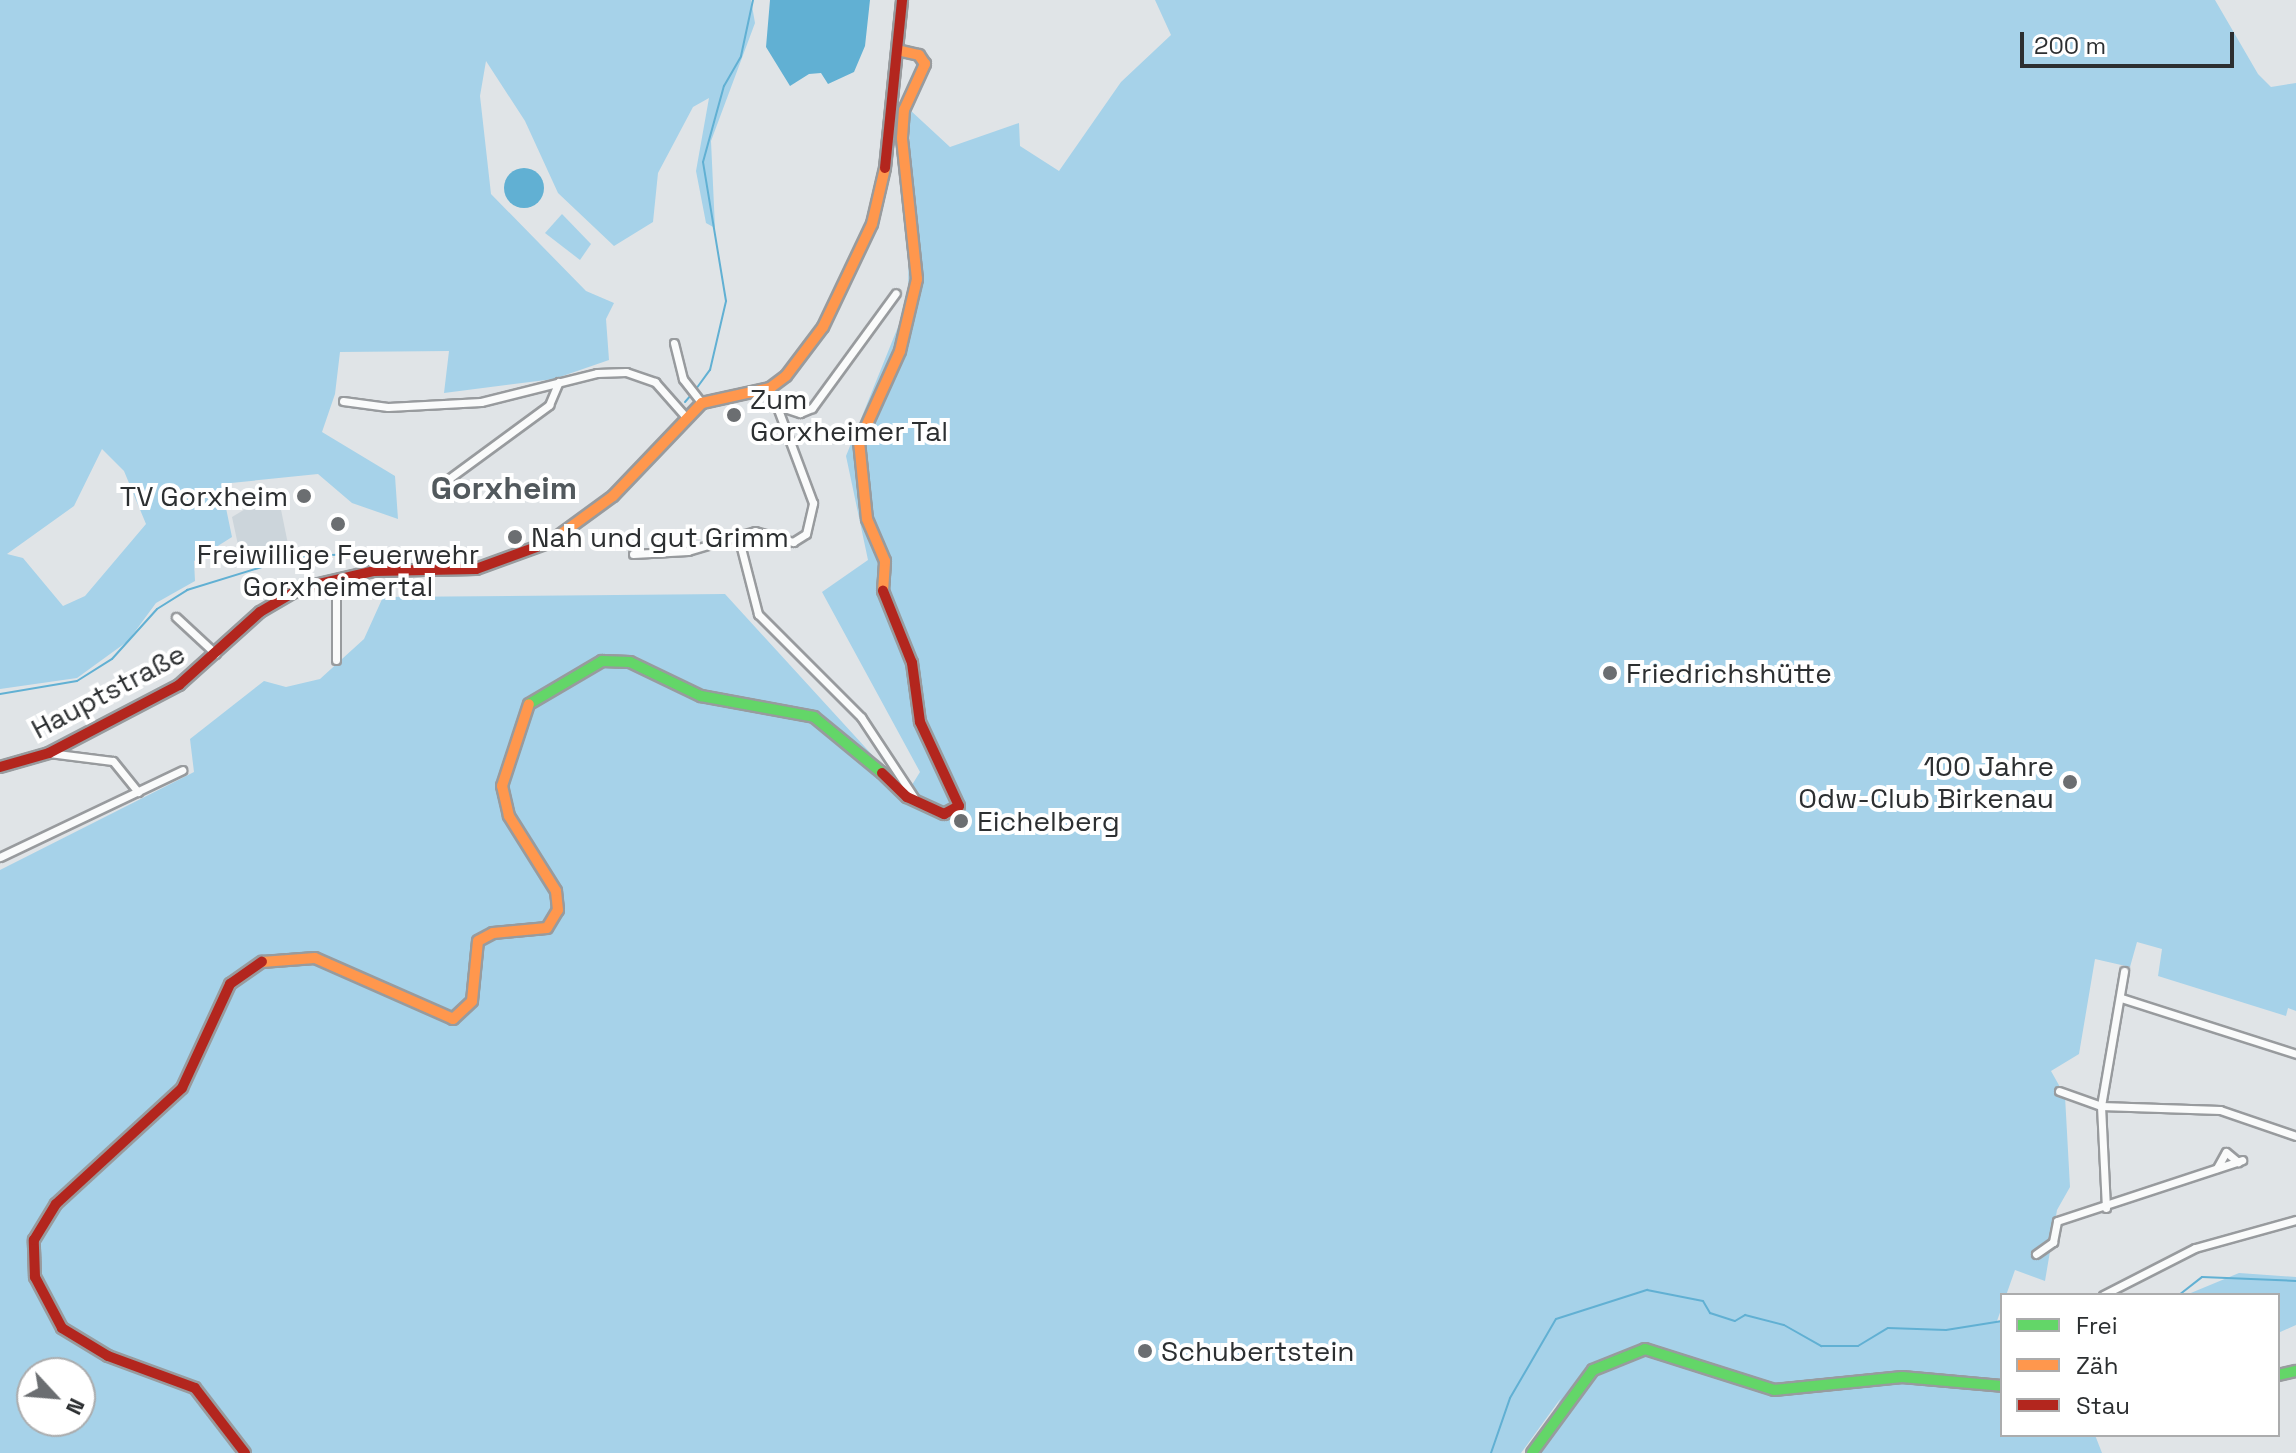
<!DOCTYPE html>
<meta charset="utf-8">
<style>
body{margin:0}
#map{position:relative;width:2296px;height:1453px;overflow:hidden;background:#e0e4e7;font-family:"Space Grotesk",sans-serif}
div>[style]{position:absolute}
.built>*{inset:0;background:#ccd5db}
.green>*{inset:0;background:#a6d2e9}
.water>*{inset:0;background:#61b0d3}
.round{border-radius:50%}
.stream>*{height:2px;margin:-1px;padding:0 1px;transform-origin:1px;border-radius:1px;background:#61b0d3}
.roads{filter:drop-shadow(2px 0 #989b9e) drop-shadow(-2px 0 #989b9e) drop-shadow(0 2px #989b9e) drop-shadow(0 -2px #989b9e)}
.street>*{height:7px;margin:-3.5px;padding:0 3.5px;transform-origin:3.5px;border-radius:3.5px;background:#fafbfb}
.fast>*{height:10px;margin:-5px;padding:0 5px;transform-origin:5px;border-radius:5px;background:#63d668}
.slow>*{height:10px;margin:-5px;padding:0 5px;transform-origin:5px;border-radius:5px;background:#ff974d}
.jam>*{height:10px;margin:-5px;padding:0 5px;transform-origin:5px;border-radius:5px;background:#b3261e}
.dots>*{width:22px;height:22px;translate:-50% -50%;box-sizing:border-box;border:4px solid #fff;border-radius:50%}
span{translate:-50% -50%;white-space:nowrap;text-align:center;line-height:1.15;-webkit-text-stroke:8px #fff;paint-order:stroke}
.poi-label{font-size:28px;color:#2c2f31}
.left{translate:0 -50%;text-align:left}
.right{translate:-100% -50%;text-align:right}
.street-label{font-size:28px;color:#2c2f31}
.quarter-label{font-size:32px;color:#52595d;font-weight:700}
.legend{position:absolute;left:2000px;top:1293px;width:280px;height:144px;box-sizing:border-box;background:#fff;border:2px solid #abacad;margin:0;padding:10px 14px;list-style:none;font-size:24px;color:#2c2f31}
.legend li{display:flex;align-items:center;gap:16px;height:40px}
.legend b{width:40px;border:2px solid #abacad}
.north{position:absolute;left:16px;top:1357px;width:80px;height:80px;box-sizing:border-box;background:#fff;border:2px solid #abacad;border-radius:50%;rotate:116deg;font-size:22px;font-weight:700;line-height:32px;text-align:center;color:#2c2f31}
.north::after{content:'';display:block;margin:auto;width:28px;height:36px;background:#6b6e71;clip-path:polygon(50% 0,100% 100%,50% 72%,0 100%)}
.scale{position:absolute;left:2020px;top:32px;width:214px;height:36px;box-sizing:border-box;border:4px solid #2c2f31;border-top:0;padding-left:10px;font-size:24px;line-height:28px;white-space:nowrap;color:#2c2f31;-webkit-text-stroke:6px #fff;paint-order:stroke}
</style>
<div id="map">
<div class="built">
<div style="clip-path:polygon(277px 490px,289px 549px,241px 559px,232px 517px)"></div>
</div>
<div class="green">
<div style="clip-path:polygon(evenodd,0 0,751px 0,755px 23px,711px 141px,715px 228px,706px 223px,696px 171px,709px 98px,693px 107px,658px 173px,653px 222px,614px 246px,558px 193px,525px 121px,486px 61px,480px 96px,491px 194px,586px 291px,614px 303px,606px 319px,609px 360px,554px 379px,444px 393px,449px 351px,340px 352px,335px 394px,322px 432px,395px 476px,398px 519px,352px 503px,318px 474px,221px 484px,232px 537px,194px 561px,195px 581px,156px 603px,128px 641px,77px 678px,0 689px,0 0,102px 449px,124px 471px,146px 524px,85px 596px,63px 606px,23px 558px,7px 554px,74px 506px,102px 449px)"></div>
<div style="clip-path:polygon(evenodd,1155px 0,2215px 0,2258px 74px,2271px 87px,2296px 83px,2296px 1011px,2288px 1008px,2286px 1016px,2158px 976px,2162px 949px,2137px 942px,2130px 967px,2095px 959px,2079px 1054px,2051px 1071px,2065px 1096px,2070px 1187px,2057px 1210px,2045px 1281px,2015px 1270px,1997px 1321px,2002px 1320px,2002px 1435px,2095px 1435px,2102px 1453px,1533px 1453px,1561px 1398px,1521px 1453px,0 1453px,0 870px,194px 772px,190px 739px,264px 681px,286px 687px,320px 679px,364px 639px,383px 597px,725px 594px,907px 793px,920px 772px,822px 592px,868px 560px,846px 456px,908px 302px,910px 110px,950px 147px,1019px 123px,1020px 146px,1059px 171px,1121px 82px,1171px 35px,1155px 0,32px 1373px,80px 1373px,80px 1421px,32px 1421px,32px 1373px)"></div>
<div style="clip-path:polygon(562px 214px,591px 244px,580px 260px,545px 233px)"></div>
<div style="clip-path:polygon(2239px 1273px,2296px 1277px,2296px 1325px,2278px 1333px,2278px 1295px,2186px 1295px)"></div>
</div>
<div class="water">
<div style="clip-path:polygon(770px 0,870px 0,865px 46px,854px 72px,828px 84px,821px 73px,809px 74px,790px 86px,766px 47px)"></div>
<div class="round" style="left:504px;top:168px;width:40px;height:40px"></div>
</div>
<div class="stream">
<div style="left:696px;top:389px;width:24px;rotate:-54deg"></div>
<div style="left:710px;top:370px;width:71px;rotate:-76.9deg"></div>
<div style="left:726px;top:301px;width:141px;rotate:-99.4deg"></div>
<div style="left:703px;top:162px;width:79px;rotate:-74.6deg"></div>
<div style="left:724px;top:86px;width:34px;rotate:-60deg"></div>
<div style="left:741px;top:56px;width:57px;rotate:-77.9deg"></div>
<div style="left:685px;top:402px;width:11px;rotate:-49deg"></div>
<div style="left:0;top:694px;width:78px;rotate:-9.6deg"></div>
<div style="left:77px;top:681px;width:41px;rotate:-32.2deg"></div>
<div style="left:112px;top:659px;width:67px;rotate:-48deg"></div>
<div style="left:157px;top:609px;width:36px;rotate:-32deg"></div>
<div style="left:187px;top:590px;width:112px;rotate:-17.1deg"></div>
<div style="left:294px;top:557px;width:76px;rotate:-3deg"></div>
<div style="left:2179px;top:1295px;width:29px;rotate:-38deg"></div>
<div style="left:2202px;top:1277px;width:94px;rotate:2.4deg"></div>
<div style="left:1491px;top:1453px;width:58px;rotate:-70.9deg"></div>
<div style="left:1510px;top:1398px;width:91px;rotate:-59.8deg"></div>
<div style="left:1556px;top:1319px;width:96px;rotate:-17.7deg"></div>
<div style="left:1647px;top:1290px;width:57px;rotate:11.1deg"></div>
<div style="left:1703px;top:1301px;width:14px;rotate:60deg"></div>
<div style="left:1710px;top:1313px;width:26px;rotate:18deg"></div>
<div style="left:1735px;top:1321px;width:12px;rotate:-31deg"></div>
<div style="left:1745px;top:1315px;width:40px;rotate:14.4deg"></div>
<div style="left:1784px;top:1325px;width:43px;rotate:29.6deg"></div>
<div style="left:1821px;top:1346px;width:37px"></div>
<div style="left:1858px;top:1346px;width:35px;rotate:-31deg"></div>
<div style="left:1888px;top:1328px;width:58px;rotate:2deg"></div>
<div style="left:1946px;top:1330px;width:57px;rotate:-9.1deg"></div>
</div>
<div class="roads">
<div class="street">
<div style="left:674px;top:343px;width:37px;rotate:76deg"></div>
<div style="left:683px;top:379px;width:31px;rotate:52deg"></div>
<div style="left:343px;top:401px;width:45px;rotate:7.6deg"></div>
<div style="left:388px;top:407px;width:93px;rotate:-3.1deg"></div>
<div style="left:481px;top:402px;width:120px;rotate:-14deg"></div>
<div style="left:597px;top:373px;width:29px;rotate:-2deg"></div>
<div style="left:626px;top:372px;width:31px;rotate:19deg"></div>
<div style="left:655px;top:382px;width:45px;rotate:48.6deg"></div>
<div style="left:778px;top:406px;width:23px;rotate:18deg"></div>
<div style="left:800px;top:413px;width:13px;rotate:-23deg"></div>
<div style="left:812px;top:408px;width:142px;rotate:-53.9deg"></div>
<div style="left:443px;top:483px;width:132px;rotate:-36.3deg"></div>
<div style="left:549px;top:405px;width:25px;rotate:-67deg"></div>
<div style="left:738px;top:536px;width:81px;rotate:75.6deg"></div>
<div style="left:758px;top:614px;width:146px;rotate:45deg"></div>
<div style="left:861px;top:717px;width:102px;rotate:56.6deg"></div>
<div style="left:633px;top:554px;width:55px;rotate:-3.1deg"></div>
<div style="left:688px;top:551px;width:70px;rotate:-16.6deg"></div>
<div style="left:755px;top:531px;width:40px;rotate:16deg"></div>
<div style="left:793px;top:542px;width:15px;rotate:-32deg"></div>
<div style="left:806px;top:534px;width:32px;rotate:-77deg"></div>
<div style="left:813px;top:503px;width:123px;rotate:-110.5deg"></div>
<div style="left:336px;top:579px;width:81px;rotate:90deg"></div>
<div style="left:176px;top:617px;width:54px;rotate:42.8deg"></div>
<div style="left:49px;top:753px;width:64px;rotate:7.1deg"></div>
<div style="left:113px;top:761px;width:40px;rotate:51deg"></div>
<div style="left:0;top:857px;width:202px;rotate:-25.5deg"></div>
<div style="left:2121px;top:998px;width:184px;rotate:17.7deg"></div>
<div style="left:2059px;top:1091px;width:45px;rotate:19.7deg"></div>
<div style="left:2101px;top:1106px;width:119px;rotate:1.9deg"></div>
<div style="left:2220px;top:1110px;width:80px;rotate:18.9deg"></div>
<div style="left:2217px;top:1168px;width:18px;rotate:-61deg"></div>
<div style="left:2226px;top:1152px;width:16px;rotate:40deg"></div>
<div style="left:2106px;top:1208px;width:102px;rotate:-92.8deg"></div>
<div style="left:2101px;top:1106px;width:137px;rotate:-80.3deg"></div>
<div style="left:2036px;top:1254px;width:21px;rotate:-35deg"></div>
<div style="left:2053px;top:1242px;width:21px;rotate:-79deg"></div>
<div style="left:2057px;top:1221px;width:195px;rotate:-18.2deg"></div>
<div style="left:2103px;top:1295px;width:103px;rotate:-27.1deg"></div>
<div style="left:2195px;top:1248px;width:105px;rotate:-15.5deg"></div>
</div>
<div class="fast">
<div style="left:529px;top:704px;width:85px;rotate:-30.5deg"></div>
<div style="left:602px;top:661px;width:28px;rotate:2deg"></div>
<div style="left:630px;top:662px;width:79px;rotate:25.6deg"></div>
<div style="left:701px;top:696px;width:115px;rotate:10.5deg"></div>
<div style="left:814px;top:717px;width:88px;rotate:39.5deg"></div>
<div style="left:2278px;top:1375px;width:18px;rotate:-13deg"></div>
<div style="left:1532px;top:1453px;width:103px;rotate:-53.7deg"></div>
<div style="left:1593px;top:1370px;width:56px;rotate:-22deg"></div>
<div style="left:1645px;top:1349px;width:135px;rotate:17.6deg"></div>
<div style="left:1774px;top:1390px;width:129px;rotate:-5.8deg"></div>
<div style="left:1902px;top:1377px;width:100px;rotate:5.1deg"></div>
</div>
<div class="slow">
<div style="left:550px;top:542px;width:78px;rotate:-36.1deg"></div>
<div style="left:613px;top:496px;width:129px;rotate:-46.3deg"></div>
<div style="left:702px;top:403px;width:70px;rotate:-12.4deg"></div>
<div style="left:770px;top:388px;width:20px;rotate:-37deg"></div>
<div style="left:786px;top:376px;width:61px;rotate:-52.9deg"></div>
<div style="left:823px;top:327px;width:114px;rotate:-64.6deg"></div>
<div style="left:872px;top:224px;width:57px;rotate:-76.9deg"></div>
<div style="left:883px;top:591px;width:30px;rotate:-86deg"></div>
<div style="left:885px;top:561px;width:46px;rotate:-113.2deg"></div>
<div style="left:867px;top:519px;width:77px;rotate:-95.9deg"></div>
<div style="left:859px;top:442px;width:100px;rotate:-65.7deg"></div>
<div style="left:900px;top:351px;width:74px;rotate:-76.7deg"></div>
<div style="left:917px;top:279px;width:142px;rotate:-96.1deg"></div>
<div style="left:902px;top:138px;width:28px;rotate:-86deg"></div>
<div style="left:904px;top:110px;width:51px;rotate:-65.5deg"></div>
<div style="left:925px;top:64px;width:11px;rotate:-124deg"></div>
<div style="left:919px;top:55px;width:22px;rotate:-167deg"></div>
<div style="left:262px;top:962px;width:53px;rotate:-4.3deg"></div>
<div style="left:315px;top:958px;width:151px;rotate:23.8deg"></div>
<div style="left:453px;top:1019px;width:26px;rotate:-43deg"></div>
<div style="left:472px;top:1001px;width:60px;rotate:-84.3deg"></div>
<div style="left:478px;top:941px;width:17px;rotate:-28deg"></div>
<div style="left:493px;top:933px;width:54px;rotate:-5.3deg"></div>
<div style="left:547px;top:928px;width:21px;rotate:-59deg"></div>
<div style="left:558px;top:910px;width:19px;rotate:-96deg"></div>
<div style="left:556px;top:891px;width:89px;rotate:-122.1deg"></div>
<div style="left:509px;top:816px;width:31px;rotate:-103deg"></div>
<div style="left:502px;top:786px;width:86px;rotate:-71.8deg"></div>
</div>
<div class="jam">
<div style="left:885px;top:168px;width:169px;rotate:-84.2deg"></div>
<div style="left:0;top:767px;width:51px;rotate:-15.9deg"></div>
<div style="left:49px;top:753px;width:147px;rotate:-27.6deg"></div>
<div style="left:179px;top:685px;width:109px;rotate:-42deg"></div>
<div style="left:260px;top:612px;width:48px;rotate:-30.3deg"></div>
<div style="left:301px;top:588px;width:75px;rotate:-13.1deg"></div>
<div style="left:374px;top:571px;width:102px;rotate:-1.1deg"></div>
<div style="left:476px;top:569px;width:79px;rotate:-20deg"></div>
<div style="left:882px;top:773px;width:35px;rotate:44deg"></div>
<div style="left:907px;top:797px;width:41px;rotate:24.7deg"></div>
<div style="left:944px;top:814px;width:17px;rotate:-28deg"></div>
<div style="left:959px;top:806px;width:93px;rotate:-114.9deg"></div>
<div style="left:920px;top:722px;width:60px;rotate:-97.7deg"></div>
<div style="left:912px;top:663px;width:78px;rotate:-111.9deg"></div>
<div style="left:245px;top:1453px;width:82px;rotate:-127.6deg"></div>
<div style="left:195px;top:1388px;width:93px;rotate:-159.8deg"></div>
<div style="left:108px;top:1356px;width:54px;rotate:-148.7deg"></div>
<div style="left:62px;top:1328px;width:58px;rotate:-117.9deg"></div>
<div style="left:35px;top:1277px;width:37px;rotate:-92deg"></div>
<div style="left:34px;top:1240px;width:42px;rotate:-58.6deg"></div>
<div style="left:56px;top:1204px;width:171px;rotate:-42.6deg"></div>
<div style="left:182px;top:1088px;width:115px;rotate:-65.2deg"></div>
<div style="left:230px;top:984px;width:39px;rotate:-35deg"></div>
</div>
</div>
<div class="dots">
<div style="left:734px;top:415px;background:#6b6e71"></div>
<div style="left:304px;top:496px;background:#6b6e71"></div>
<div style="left:338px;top:524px;background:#6b6e71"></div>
<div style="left:515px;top:537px;background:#6b6e71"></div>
<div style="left:1610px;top:673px;background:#6b6e71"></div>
<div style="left:2070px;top:782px;background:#6b6e71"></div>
<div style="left:961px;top:821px;background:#6b6e71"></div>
<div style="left:1145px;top:1351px;background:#6b6e71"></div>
</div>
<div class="poi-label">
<span class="left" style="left:750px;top:415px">Zum<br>Gorxheimer Tal</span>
<span class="right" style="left:288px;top:496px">TV Gorxheim</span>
<span class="left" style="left:531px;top:537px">Nah und gut Grimm</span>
<span style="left:338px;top:570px">Freiwillige Feuerwehr<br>Gorxheimertal</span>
<span class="left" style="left:1626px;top:673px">Friedrichshütte</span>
<span class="right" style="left:2054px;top:782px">100 Jahre<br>Odw-Club Birkenau</span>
<span class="left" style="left:977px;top:821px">Eichelberg</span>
<span class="left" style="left:1161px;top:1351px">Schubertstein</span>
</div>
<div class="street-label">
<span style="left:108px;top:691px;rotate:-28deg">Hauptstraße</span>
</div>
<div class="quarter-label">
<span style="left:504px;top:488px">Gorxheim</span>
</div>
<ul class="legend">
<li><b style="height:10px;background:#63d668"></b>Frei</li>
<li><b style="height:10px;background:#ff974d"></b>Zäh</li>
<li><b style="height:10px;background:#b3261e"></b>Stau</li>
</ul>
<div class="north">N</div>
<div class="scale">200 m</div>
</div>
